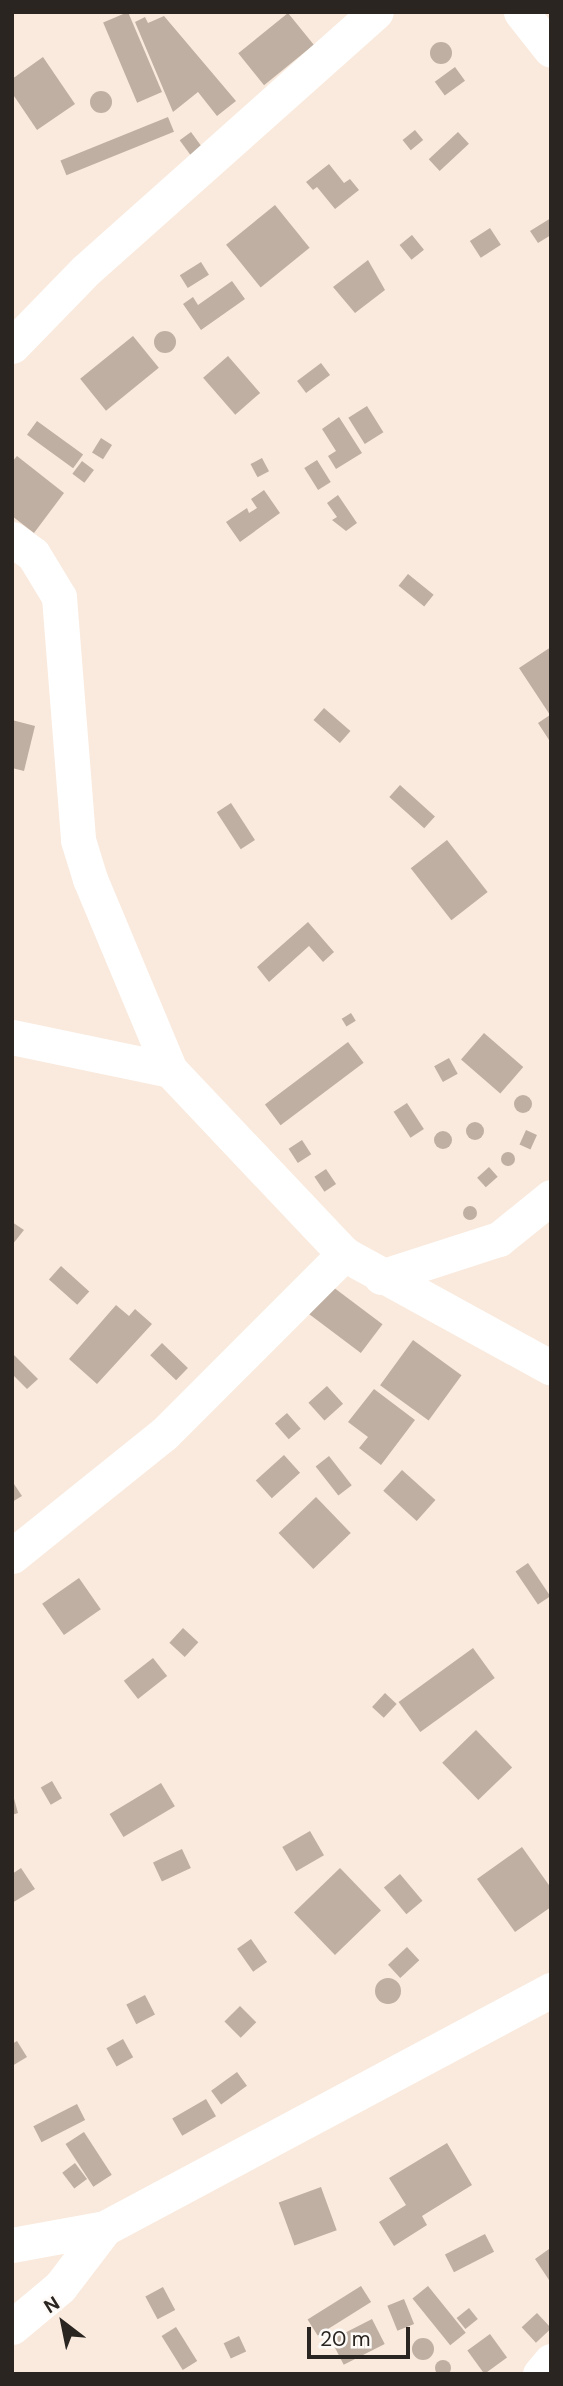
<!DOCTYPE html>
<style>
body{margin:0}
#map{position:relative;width:563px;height:2386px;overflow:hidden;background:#faeadd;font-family:"DM Sans",sans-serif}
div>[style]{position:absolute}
.building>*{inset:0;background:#beafa2;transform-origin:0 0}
.round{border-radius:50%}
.minor>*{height:35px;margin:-17.5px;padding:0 17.5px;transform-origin:17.5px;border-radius:17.5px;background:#fff}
span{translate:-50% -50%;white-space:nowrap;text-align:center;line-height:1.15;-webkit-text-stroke:5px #fdfaf7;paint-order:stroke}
.frame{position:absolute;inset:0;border:14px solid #2a2520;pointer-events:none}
.north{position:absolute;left:28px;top:2288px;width:70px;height:70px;-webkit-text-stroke:5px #fdfaf7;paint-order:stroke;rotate:328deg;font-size:19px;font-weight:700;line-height:28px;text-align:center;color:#2a2520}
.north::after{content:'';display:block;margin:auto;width:24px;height:32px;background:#2a2520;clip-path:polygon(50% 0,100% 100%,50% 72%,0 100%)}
.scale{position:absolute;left:307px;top:2327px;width:103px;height:32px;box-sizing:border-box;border:4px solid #2a2520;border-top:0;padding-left:9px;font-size:21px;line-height:24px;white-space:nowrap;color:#2a2520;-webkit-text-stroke:5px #fdfaf7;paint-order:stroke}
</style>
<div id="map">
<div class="building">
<div style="left:128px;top:12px;width:87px;height:27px;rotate:67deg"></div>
<div style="left:288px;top:13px;width:41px;height:64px;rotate:51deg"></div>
<div style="clip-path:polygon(164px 16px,236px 101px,217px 116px,198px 92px,173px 112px,135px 22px,145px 17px,148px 23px)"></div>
<div class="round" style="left:430px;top:42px;width:22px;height:22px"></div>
<div style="clip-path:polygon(43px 57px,75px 104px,37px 130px,12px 93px,12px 79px)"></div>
<div style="left:455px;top:67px;width:17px;height:25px;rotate:54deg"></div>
<div class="round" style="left:90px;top:91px;width:22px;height:22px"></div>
<div style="left:168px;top:117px;width:16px;height:116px;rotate:68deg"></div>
<div style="left:415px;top:130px;width:13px;height:16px;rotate:51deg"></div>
<div style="left:191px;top:132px;width:19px;height:14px;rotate:54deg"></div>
<div style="left:458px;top:132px;width:16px;height:40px;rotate:47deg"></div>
<div style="clip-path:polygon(329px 164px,344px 183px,350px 179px,359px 190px,335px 209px,317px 187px,313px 190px,306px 182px)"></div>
<div style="left:275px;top:205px;width:55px;height:63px;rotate:51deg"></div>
<div style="clip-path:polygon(551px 218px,551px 235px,538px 243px,530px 231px)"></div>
<div style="left:490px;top:228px;width:20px;height:24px;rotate:57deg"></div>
<div style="left:412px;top:235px;width:19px;height:16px;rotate:51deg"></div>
<div style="clip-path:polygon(368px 260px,385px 290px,355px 313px,333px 287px)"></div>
<div style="left:201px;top:262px;width:15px;height:25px;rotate:58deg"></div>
<div style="clip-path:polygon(232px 281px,245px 299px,201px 330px,183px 304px,193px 297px,198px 305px)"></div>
<div class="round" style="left:154px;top:331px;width:22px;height:22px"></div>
<div style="left:133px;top:336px;width:41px;height:68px;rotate:51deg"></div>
<div style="left:228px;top:356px;width:49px;height:33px;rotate:49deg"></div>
<div style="left:321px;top:363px;width:15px;height:30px;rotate:53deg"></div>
<div style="left:367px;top:406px;width:31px;height:22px;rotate:58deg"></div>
<div style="clip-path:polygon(339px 417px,362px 453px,336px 469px,328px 456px,336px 451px,322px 429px)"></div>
<div style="left:37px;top:421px;width:57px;height:17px;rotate:36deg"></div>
<div style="left:101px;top:438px;width:13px;height:17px;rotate:32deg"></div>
<div style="clip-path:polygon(17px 456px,64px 493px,34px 533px,12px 516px,12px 462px)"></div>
<div style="left:262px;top:458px;width:15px;height:13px;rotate:62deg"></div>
<div style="left:317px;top:460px;width:26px;height:15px;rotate:58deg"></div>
<div style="left:82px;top:461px;width:15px;height:16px;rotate:37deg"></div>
<div style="clip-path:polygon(264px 490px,280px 513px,240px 542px,226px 522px,247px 508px,249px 513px,257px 508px,251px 499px)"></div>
<div style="clip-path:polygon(338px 495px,357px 523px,346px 531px,332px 520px,337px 517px,327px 503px)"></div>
<div style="left:408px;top:574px;width:33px;height:15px;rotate:39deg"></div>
<div style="clip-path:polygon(551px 647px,551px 743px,538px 723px,550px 715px,519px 668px)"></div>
<div style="left:324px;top:708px;width:35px;height:16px;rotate:41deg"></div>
<div style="clip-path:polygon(12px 720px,35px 726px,24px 771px,12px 768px)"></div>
<div style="left:400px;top:785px;width:47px;height:16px;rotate:42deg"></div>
<div style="left:231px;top:803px;width:44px;height:17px;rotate:57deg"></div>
<div style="left:447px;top:840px;width:66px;height:46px;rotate:52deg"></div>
<div style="clip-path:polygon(308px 922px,334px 952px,323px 962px,309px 946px,269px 982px,257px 967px)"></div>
<div style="left:351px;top:1013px;width:9px;height:11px;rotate:58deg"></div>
<div style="left:484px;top:1033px;width:52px;height:35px;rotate:41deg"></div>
<div style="left:348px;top:1042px;width:26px;height:104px;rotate:53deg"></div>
<div style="left:449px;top:1058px;width:18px;height:17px;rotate:61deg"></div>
<div class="round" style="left:514px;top:1095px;width:18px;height:18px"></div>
<div style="left:407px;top:1103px;width:31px;height:16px;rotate:57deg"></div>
<div class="round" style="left:466px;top:1122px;width:18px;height:18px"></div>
<div style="left:526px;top:1130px;width:12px;height:16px;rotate:24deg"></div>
<div class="round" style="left:434px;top:1131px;width:18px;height:18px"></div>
<div style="left:302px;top:1140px;width:17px;height:16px;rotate:57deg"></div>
<div class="round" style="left:501px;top:1152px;width:14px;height:14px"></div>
<div style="left:489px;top:1167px;width:13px;height:16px;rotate:48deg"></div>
<div style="left:326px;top:1169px;width:18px;height:14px;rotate:56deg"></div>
<div class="round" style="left:463px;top:1206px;width:14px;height:14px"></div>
<div style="clip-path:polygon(12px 1222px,24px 1230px,12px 1245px)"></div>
<div style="left:61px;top:1266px;width:38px;height:18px;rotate:42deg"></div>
<div style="left:329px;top:1284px;width:67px;height:36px;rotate:37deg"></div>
<div style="clip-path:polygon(116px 1305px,129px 1316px,135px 1309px,152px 1324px,97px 1384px,69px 1359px)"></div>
<div style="left:413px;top:1340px;width:60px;height:56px;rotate:36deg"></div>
<div style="left:162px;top:1343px;width:36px;height:17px;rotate:44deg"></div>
<div style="clip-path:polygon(12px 1353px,38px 1379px,27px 1389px,12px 1374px)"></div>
<div style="left:327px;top:1386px;width:24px;height:25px;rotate:48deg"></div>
<div style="clip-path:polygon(374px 1389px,415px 1420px,381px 1465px,359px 1448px,368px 1437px,348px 1422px)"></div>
<div style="left:287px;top:1413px;width:21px;height:16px;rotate:49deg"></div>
<div style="left:284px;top:1455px;width:24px;height:38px;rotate:48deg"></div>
<div style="left:329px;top:1456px;width:37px;height:17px;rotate:52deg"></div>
<div style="left:402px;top:1470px;width:45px;height:28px;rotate:42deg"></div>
<div style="clip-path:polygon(12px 1481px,22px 1496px,12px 1502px)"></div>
<div style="left:316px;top:1497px;width:50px;height:52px;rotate:46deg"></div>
<div style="left:528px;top:1563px;width:40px;height:15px;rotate:56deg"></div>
<div style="left:79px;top:1578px;width:38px;height:45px;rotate:55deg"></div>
<div style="left:183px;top:1628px;width:21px;height:20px;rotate:43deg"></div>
<div style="left:473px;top:1648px;width:37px;height:92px;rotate:54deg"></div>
<div style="left:153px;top:1658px;width:23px;height:37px;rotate:52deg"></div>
<div style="left:385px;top:1693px;width:16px;height:19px;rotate:43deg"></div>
<div style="left:476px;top:1730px;width:52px;height:47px;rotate:46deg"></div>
<div style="left:52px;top:1781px;width:20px;height:13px;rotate:60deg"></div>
<div style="left:161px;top:1783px;width:27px;height:60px;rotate:59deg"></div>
<div style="clip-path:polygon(13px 1795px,18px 1813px,12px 1815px,12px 1796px)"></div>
<div style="left:310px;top:1831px;width:28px;height:32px;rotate:60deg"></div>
<div style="clip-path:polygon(522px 1847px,551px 1888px,551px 1907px,515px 1932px,477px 1879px)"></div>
<div style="left:182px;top:1849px;width:21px;height:32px;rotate:65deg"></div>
<div style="clip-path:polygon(21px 1868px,35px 1889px,12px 1903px,12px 1874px)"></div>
<div style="left:340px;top:1868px;width:59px;height:64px;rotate:46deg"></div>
<div style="left:400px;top:1874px;width:35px;height:21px;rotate:50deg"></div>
<div style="left:251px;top:1939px;width:28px;height:17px;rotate:55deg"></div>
<div style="left:407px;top:1947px;width:18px;height:26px;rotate:47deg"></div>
<div class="round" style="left:375px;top:1978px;width:26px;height:26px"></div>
<div style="left:145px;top:1995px;width:22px;height:21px;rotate:63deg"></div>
<div style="left:240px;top:2006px;width:23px;height:22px;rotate:45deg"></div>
<div style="left:123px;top:2039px;width:21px;height:19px;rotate:61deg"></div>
<div style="clip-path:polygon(17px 2041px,27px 2057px,12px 2066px,12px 2044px)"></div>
<div style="left:237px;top:2072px;width:17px;height:32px;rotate:54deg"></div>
<div style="left:206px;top:2099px;width:20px;height:39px;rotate:60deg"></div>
<div style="left:77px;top:2104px;width:18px;height:49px;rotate:63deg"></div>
<div style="left:84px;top:2132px;width:51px;height:22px;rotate:57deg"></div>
<div style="clip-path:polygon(447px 2143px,472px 2185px,422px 2216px,427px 2225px,394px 2246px,379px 2222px,406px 2205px,389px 2178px)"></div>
<div style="left:75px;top:2163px;width:20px;height:16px;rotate:53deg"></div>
<div style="left:321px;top:2187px;width:46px;height:45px;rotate:70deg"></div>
<div style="left:485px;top:2234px;width:20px;height:45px;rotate:63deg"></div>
<div style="clip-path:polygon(549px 2249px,551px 2279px,549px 2280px,535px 2259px)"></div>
<div style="left:361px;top:2286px;width:19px;height:63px;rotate:58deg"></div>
<div style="left:428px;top:2286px;width:60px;height:20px;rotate:51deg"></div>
<div style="left:163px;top:2287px;width:26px;height:20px;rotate:62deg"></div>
<div style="left:404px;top:2299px;width:27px;height:18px;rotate:68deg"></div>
<div style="left:469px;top:2308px;width:14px;height:16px;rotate:51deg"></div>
<div style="left:537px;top:2313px;width:21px;height:21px;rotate:47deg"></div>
<div style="left:372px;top:2319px;width:28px;height:46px;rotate:63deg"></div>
<div style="left:176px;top:2327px;width:40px;height:17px;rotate:58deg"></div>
<div style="left:490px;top:2334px;width:29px;height:28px;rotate:54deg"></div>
<div style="left:239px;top:2336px;width:17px;height:17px;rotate:65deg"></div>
<div class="round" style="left:412px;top:2338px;width:22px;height:22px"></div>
<div class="round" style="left:435px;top:2360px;width:16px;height:16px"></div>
</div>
<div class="minor">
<div style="left:521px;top:12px;width:48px;rotate:51.7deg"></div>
<div style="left:12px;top:346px;width:106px;rotate:-45.8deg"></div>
<div style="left:86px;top:270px;width:388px;rotate:-41.7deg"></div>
<div style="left:12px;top:539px;width:26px;rotate:36deg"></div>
<div style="left:33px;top:554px;width:50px;rotate:58.8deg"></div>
<div style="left:59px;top:597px;width:244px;rotate:85.5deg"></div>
<div style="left:78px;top:840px;width:41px;rotate:72.9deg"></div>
<div style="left:90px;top:879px;width:207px;rotate:67.3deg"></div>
<div style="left:170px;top:1070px;width:253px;rotate:46.6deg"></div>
<div style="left:344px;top:1254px;width:236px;rotate:28.8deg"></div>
<div style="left:12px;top:1037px;width:161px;rotate:11.8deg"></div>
<div style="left:381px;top:1277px;width:124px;rotate:-17.9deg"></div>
<div style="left:499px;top:1239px;width:67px;rotate:-38.9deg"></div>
<div style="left:12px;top:1556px;width:195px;rotate:-38.8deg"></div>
<div style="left:164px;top:1434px;width:255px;rotate:-45deg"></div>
<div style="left:12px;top:2245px;width:95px;rotate:-10.4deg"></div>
<div style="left:105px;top:2228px;width:506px;rotate:-28.09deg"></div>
<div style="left:12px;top:2327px;width:62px;rotate:-39.8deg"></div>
<div style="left:60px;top:2287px;width:74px;rotate:-52.7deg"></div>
<div style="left:540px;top:2374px;width:17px;rotate:-50deg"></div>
</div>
<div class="frame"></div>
<div class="north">N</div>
<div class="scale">20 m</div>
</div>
